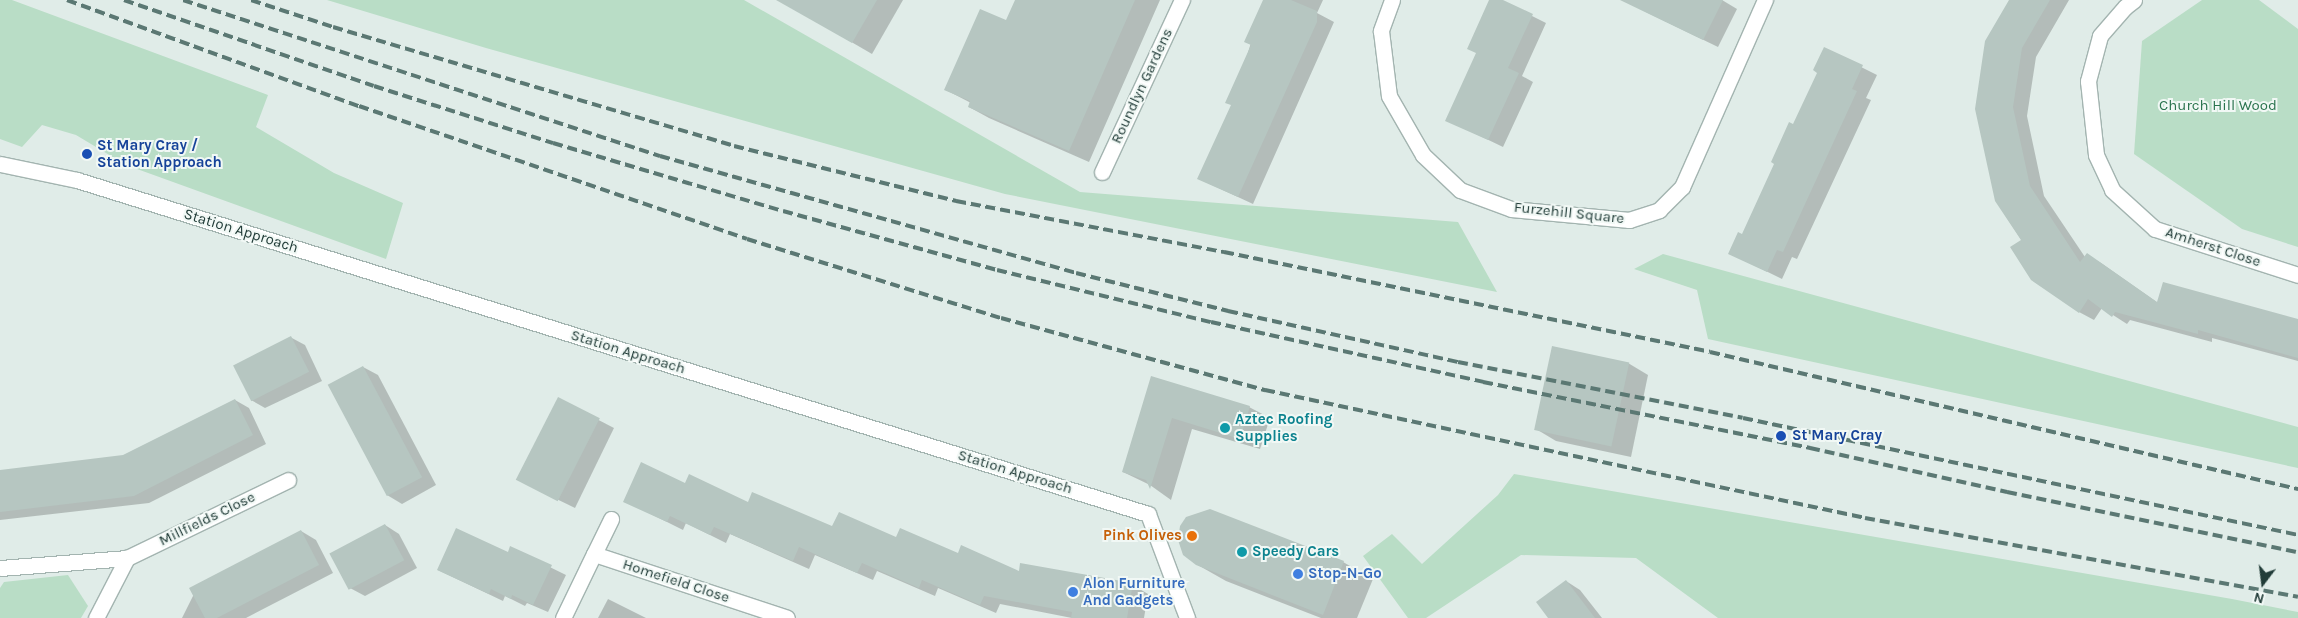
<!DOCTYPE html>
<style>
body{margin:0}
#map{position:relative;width:2298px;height:618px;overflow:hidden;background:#e0ece8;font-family:Karla,sans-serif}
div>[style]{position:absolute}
.green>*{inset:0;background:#b9ddc6}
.shadow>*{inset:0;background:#0003}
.building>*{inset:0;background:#b6c6c1;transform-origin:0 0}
.roads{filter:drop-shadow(1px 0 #a3b4b0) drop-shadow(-1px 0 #a3b4b0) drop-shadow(0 1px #a3b4b0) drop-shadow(0 -1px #a3b4b0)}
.minor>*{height:15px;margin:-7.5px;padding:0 7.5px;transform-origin:7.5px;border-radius:7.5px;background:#fff}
.rail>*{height:4px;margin-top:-2px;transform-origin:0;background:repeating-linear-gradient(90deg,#5b7873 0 10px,transparent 0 15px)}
.dots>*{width:14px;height:14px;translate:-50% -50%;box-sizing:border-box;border:2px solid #f1f8f5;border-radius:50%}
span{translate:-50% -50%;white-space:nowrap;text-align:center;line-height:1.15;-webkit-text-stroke:4px #f1f8f5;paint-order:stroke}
.street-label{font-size:15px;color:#213c38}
.park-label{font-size:15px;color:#2a744e}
.transit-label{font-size:15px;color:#164399;font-weight:700}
.left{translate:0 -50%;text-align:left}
.culture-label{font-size:15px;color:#0d838f;font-weight:700}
.food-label{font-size:15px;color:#c56008;font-weight:700}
.right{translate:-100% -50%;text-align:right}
.shop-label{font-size:15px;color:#366cbe;font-weight:700}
.north{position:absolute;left:2238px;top:558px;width:50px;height:50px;-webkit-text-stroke:4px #f1f8f5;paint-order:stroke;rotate:195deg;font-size:14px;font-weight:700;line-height:20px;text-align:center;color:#213c38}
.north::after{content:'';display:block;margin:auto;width:18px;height:22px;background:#213c38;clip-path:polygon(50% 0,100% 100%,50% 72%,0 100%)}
</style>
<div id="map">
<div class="green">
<div style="clip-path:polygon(0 0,12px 0,268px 95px,256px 127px,334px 173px,403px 203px,386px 259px,126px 165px,76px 135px,42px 125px,22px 147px,0 139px)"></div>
<div style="clip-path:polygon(327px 0,744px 0,1080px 192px,1458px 222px,1497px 292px,1005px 194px,486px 48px)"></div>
<div style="clip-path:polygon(2202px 0,2259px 0,2298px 29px,2298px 247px,2242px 229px,2134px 154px,2142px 41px)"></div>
<div style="clip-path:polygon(1663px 254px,2298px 427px,2298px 468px,1708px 339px,1697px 290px,1634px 269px)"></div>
<div style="clip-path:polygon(1514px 474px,2232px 599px,2298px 612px,2298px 618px,1718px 618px,1636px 558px,1521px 555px,1426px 618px,1408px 618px,1363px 556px,1392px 534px,1422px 564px,1498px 495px)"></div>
<div style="clip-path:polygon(68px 575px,88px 606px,81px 618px,0 618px,0 588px,4px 582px)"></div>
</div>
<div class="shadow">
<div style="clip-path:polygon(779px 0,903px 0,872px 54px)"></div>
<div style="clip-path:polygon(1016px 0,1160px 0,1089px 162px,989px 118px,969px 107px,971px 103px,946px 90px,1007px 22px)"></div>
<div style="clip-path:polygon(1264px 0,1323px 0,1317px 13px,1334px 22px,1253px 204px,1199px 179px,1232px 105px)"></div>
<div style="clip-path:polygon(1491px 0,1500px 0,1546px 23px,1522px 76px,1533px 82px,1503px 147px,1447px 120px,1477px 54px)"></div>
<div style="clip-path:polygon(1627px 0,1722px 0,1737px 9px,1718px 47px,1646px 12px)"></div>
<div style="clip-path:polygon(2010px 0,2069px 0,2036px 57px,2027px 116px,2044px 196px,2085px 257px,2087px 255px,2101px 263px,2158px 303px,2298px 321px,2298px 361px,2212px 338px,2212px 342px,2130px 320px,2127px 324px,2102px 308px,2094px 320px,2079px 312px,2022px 241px,1996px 201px)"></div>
<div style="clip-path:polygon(1825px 49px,1877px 75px,1866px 98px,1871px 100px,1797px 259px,1792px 257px,1782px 279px,1729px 253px,1743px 235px,1819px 72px)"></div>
<div style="clip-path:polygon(290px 337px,305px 345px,322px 381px,265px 408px,251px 400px)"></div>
<div style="clip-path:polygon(1628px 363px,1648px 375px,1631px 457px,1556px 441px,1536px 429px)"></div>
<div style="clip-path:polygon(363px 367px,378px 375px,436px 485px,402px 504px,387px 495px)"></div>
<div style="clip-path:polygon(1152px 377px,1249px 407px,1270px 418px,1260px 449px,1192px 429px,1171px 500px,1150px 485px,1123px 472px)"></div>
<div style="clip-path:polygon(558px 399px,614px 428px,575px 508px,534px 488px)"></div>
<div style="clip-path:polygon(235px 400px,249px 408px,266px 444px,149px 503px,0 520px,0 471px,123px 456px)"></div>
<div style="clip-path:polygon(686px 484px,833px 528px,896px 539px,1020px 572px,1021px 565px,1133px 585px,1148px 594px,1144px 618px,1072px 618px,1000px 604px,996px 613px,938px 588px,935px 596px,877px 571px,873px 580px,815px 555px,809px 569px,730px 534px,726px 543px,686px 523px,683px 530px,625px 501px)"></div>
<div style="clip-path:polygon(385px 525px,399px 534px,417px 568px,365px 596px,350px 588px)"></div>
<div style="clip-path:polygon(301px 531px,316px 540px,333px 573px,246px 618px,182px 618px,194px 594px)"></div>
<div style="clip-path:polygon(511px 548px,566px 575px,548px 612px,527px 603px,525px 606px,505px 596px,503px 601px,438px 570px,509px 553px)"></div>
<div style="clip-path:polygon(1343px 562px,1373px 579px,1357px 618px,1321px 618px,1226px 581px,1196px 564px)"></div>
<div style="clip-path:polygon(1566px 581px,1580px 590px,1602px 618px,1549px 618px)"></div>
<div style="clip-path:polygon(608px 599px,646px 618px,598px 618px)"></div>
</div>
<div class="building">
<div style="clip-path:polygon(776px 0,877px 0,852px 43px)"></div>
<div style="clip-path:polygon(1015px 0,1135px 0,1069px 151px,968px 107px,970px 101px,944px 90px,980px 9px,1006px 20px)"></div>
<div style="clip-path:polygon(1263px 0,1291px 0,1317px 11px,1317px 22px,1238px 197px,1197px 179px,1231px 105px,1225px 103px,1251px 45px,1244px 42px)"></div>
<div style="clip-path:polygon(1489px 0,1503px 0,1533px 14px,1508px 68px,1519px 73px,1488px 140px,1445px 121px,1476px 53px,1467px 49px)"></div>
<div style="clip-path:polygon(1620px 0,1723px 0,1703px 40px)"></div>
<div style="clip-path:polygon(2009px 0,2050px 0,2022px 48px,2013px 107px,2030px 186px,2080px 262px,2087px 253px,2157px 302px,2163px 282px,2298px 319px,2298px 358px,2198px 330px,2198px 334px,2115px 312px,2112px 317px,2088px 299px,2079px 313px,2031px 280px,2010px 247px,2021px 240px,1995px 201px,1975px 109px,1985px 41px)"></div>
<div style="clip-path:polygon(1824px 47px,1863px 65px,1852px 89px,1857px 91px,1783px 252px,1777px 250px,1767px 272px,1728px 254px,1738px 232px,1742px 234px,1774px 164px,1771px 162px,1789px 122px,1793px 124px,1817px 73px,1813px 70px)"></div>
<div style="left:291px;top:336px;width:40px;height:65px;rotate:63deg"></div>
<div style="left:1552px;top:346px;width:79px;height:86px;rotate:12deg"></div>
<div style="left:363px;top:366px;width:126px;height:40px;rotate:62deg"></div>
<div style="clip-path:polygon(1151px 376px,1250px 406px,1240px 439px,1172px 418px,1150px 489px,1146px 480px,1122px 472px)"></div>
<div style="left:558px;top:397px;width:47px;height:93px;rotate:27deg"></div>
<div style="clip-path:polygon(235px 399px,253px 435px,134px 496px,0 512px,0 470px,123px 455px)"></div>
<div style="clip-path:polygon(641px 462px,685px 483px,689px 474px,748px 502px,752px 492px,832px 526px,839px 512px,896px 537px,900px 528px,958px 553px,961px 545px,1019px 571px,1020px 563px,1133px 583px,1127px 618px,1071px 618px,1072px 612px,984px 596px,980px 605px,922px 580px,919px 588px,862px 563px,857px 573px,799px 547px,793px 561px,714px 527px,710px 535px,670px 516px,667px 522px,623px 502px)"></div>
<div style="clip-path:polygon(1210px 509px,1344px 561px,1323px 615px,1196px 565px,1183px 555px,1178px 540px,1180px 526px,1186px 517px)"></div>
<div style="left:385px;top:524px;width:41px;height:63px;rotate:62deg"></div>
<div style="clip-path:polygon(456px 528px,508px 552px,510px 546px,552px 565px,533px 605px,512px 595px,511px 599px,491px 589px,489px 594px,437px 570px)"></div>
<div style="clip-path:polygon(301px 530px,319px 565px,217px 618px,205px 618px,189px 588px)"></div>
<div style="clip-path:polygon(1566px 580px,1595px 618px,1548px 618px,1536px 602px)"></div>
</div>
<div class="roads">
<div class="minor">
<div style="left:1392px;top:0;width:33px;rotate:110deg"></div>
<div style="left:1381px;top:31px;width:65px;rotate:83deg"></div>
<div style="left:1389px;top:96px;width:68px;rotate:60deg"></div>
<div style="left:1423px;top:155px;width:51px;rotate:43.4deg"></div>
<div style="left:1460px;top:190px;width:54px;rotate:20.4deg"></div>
<div style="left:1511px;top:209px;width:119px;rotate:5.3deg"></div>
<div style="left:1629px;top:220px;width:32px;rotate:-18deg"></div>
<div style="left:1659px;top:210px;width:33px;rotate:-45deg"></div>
<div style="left:1682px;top:187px;width:205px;rotate:-66.1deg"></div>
<div style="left:2134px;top:0;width:11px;rotate:142deg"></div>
<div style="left:2125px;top:7px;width:38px;rotate:131deg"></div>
<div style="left:2100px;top:36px;width:47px;rotate:104.9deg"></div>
<div style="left:2088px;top:81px;width:74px;rotate:83.8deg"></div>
<div style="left:2096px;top:155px;width:38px;rotate:65deg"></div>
<div style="left:2112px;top:190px;width:58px;rotate:42.2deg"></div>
<div style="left:2155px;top:229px;width:150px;rotate:17.8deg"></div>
<div style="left:0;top:164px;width:79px;rotate:11.7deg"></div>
<div style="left:77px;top:180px;width:1122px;rotate:17.32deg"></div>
<div style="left:1148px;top:514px;width:111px;rotate:69.4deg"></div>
<div style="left:1102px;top:172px;width:190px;rotate:-65.1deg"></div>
<div style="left:594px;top:554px;width:39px;rotate:-64deg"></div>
<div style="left:0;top:568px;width:127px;rotate:-4.5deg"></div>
<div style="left:127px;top:558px;width:179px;rotate:-25.8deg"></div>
<div style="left:96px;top:618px;width:68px;rotate:-62.7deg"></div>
<div style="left:563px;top:618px;width:71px;rotate:-64.2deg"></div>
<div style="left:594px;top:554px;width:203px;rotate:18.3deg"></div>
</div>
</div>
<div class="rail">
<div style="left:67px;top:0;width:311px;rotate:20deg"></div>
<div style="left:359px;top:106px;width:410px;rotate:18.9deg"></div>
<div style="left:747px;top:239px;width:266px;rotate:17.3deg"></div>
<div style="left:1001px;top:318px;width:274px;rotate:15.3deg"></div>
<div style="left:1265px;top:390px;width:614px;rotate:12.04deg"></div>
<div style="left:1865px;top:518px;width:440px;rotate:10.3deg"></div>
<div style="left:124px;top:0;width:264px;rotate:19deg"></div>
<div style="left:374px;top:86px;width:188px;rotate:17.7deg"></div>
<div style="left:553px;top:143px;width:240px;rotate:16.5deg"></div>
<div style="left:783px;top:211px;width:222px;rotate:15.4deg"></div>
<div style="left:997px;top:270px;width:220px;rotate:13.7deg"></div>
<div style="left:1211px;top:322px;width:279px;rotate:12.4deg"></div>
<div style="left:1483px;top:382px;width:334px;rotate:11.4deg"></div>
<div style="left:1810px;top:448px;width:202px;rotate:12.6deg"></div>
<div style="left:2007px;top:492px;width:297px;rotate:11.7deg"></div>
<div style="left:183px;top:0;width:502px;rotate:18.11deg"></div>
<div style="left:660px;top:156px;width:432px;rotate:15.7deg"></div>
<div style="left:1076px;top:273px;width:157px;rotate:14deg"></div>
<div style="left:1228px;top:311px;width:236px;rotate:12.5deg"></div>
<div style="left:1458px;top:362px;width:290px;rotate:11.1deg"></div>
<div style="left:1743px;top:418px;width:567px;rotate:11.9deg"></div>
<div style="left:251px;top:0;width:86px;rotate:18.2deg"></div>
<div style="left:333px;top:27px;width:418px;rotate:16.5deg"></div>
<div style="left:734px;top:146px;width:229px;rotate:13.9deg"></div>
<div style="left:956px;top:201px;width:273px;rotate:10.8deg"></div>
<div style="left:1224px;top:252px;width:496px;rotate:11.6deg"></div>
<div style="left:1710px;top:352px;width:604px;rotate:13.12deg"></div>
</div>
<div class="dots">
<div style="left:87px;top:154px;background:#1a4fb4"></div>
<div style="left:1225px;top:428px;background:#0f9aa8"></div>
<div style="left:1781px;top:436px;background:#1a4fb4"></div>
<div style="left:1192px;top:536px;background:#e8710a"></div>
<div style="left:1242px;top:552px;background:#0f9aa8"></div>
<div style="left:1298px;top:574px;background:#3f7fe0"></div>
<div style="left:1073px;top:592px;background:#3f7fe0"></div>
</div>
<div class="street-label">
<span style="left:1142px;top:86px;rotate:-65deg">Roundlyn Gardens</span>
<span style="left:1569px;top:213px;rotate:6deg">Furzehill Square</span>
<span style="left:241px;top:231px;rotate:17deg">Station Approach</span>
<span style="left:2213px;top:247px;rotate:18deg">Amherst Close</span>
<span style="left:628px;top:352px;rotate:17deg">Station Approach</span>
<span style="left:1015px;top:472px;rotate:17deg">Station Approach</span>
<span style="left:207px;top:519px;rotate:-26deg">Millfields Close</span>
<span style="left:676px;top:581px;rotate:18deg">Homefield Close</span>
</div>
<div class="park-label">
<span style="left:2218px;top:106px">Church Hill Wood</span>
</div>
<div class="transit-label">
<span class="left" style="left:97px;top:154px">St Mary Cray /<br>Station Approach</span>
<span class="left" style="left:1792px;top:436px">St Mary Cray</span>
</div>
<div class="culture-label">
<span class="left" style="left:1235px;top:428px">Aztec Roofing<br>Supplies</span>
<span class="left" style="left:1252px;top:552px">Speedy Cars</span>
</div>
<div class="food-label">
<span class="right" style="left:1182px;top:536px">Pink Olives</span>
</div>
<div class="shop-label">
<span class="left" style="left:1308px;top:574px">Stop-N-Go</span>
<span class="left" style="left:1083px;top:592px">Alon Furniture<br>And Gadgets</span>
</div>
<div class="north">N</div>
</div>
